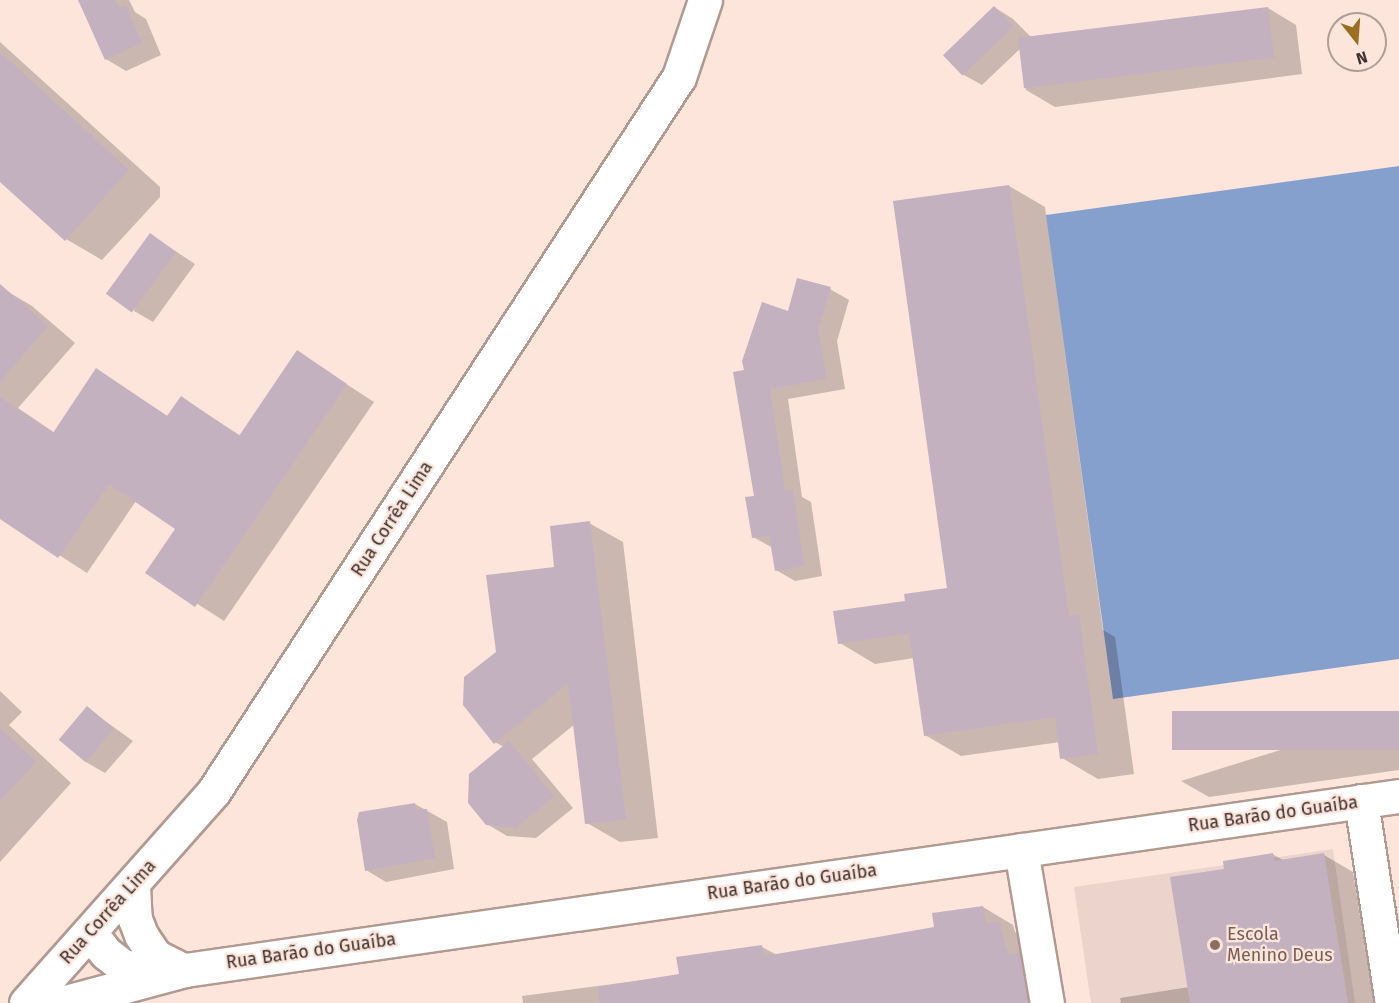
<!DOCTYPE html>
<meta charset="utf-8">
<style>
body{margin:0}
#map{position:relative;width:1399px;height:1003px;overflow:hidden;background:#fde5dc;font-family:"Fira Sans",sans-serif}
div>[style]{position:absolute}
.education>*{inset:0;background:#ecd3cb}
.water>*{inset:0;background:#86a0ce}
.shadow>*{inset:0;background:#0003}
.building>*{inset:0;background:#c3b1c0;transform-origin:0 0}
.roads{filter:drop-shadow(2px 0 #b09a92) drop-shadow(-2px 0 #b09a92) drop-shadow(0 2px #b09a92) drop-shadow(0 -2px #b09a92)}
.street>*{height:33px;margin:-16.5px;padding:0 16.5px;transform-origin:16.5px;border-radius:16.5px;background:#fff}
.secondary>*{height:33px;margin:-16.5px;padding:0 16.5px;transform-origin:16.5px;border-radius:16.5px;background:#fff}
.dots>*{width:16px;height:16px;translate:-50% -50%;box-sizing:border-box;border:3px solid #fde5dc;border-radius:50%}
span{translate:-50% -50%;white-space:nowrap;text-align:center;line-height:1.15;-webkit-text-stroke:4.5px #fde5dc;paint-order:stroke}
.street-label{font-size:18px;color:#3c322f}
.education-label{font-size:18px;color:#785e54}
.left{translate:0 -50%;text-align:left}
.north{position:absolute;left:1327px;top:12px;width:60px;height:60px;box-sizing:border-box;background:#fde5dc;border:2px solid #b09d97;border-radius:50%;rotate:163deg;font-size:16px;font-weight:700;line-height:24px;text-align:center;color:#3c322f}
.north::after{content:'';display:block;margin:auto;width:21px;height:27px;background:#9b6f1f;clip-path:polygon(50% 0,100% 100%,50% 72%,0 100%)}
</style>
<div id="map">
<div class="education">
<div style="clip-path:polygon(1333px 849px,1355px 1003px,1091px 1003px,1074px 887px)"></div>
</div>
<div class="water">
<div style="clip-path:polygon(1399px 166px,1399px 659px,1113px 699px,1046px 215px)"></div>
</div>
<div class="shadow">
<div style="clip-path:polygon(79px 0,129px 0,135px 12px,146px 19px,161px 55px,126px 71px,106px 59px)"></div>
<div style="clip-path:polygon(994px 7px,1013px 19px,1033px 39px,1268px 8px,1296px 25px,1302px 74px,1055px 107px,1026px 90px,1021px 48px,982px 85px,962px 74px)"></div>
<div style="clip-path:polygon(0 42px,160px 187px,160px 197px,102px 260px,66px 239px,0 180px)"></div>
<div style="clip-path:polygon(1009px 186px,1045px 207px,1103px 630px,1115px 637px,1134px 774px,1098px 779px,1062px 758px,1060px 742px,961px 756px,925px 735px,914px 658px,875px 664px,840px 643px,906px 602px,949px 589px)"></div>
<div style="clip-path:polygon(151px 235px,195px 264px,153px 322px,134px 311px)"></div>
<div style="clip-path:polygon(830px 289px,849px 300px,837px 341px,845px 389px,788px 399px,802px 497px,811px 502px,822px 576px,795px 581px,776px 570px,773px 548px,753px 537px,755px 497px,746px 371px,789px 313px)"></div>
<div style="clip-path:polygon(5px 290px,32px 306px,75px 343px,18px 408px,55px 433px,97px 370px,169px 417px,182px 398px,241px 436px,297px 352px,374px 402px,224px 621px,148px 572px,177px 529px,136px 501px,87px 573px,0 517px,0 295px)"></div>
<div style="clip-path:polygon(589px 523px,623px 542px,658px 838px,620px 842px,587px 823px,575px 724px,532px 759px,573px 808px,536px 838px,507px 836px,487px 824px,504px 747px,495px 742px,497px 652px)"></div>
<div style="clip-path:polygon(0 691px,22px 712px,9px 725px,71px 783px,0 862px)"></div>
<div style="clip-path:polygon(87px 708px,133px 741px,105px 773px,86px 762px)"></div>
<div style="clip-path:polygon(1399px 713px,1399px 770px,1209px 797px,1181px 781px)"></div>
<div style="clip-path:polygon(415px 804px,447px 822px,454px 869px,386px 882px,366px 870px)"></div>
<div style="clip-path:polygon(1272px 854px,1285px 861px,1324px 855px,1353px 872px,1374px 1003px,1121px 1003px,1120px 998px,1189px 987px,1226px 870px)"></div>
<div style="clip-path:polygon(983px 907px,1013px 925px,1015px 932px,1030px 941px,1046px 1003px,523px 1003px,522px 996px,681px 975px,762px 947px,777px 955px,936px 928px)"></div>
</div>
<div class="building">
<div style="clip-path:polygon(78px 0,115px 0,119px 8px,126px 6px,142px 43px,105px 60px)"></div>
<div style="left:994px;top:6px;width:28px;height:71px;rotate:46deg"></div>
<div style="left:1268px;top:7px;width:51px;height:252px;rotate:83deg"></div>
<div style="clip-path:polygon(0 52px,129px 170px,65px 241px,0 182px)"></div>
<div style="clip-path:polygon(1009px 185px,1069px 616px,1079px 614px,1098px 754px,1060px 759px,1055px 717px,924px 736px,909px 633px,838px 644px,833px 611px,905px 601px,904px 594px,947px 588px,893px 201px)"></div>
<div style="left:150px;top:233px;width:32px;height:75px;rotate:36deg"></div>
<div style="clip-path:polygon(797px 278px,831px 287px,818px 330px,827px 379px,770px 389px,785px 491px,793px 489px,804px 566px,775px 571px,769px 535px,752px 538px,745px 497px,754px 496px,733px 372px,744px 370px,742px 361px,762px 302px,788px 311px)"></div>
<div style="clip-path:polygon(0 284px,48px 326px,0 382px)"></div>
<div style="clip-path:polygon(297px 350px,347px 384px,195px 607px,145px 573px,175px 529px,109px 484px,58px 558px,0 519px,0 397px,53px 433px,96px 368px,167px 416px,181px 396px,239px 436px)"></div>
<div style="clip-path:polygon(590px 521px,626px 819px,585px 824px,568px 683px,494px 744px,463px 705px,464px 677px,496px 652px,486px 575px,554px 567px,550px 526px)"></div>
<div style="left:87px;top:706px;width:35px;height:44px;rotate:40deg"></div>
<div style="left:1399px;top:711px;width:39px;height:227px;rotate:90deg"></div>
<div style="clip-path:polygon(0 728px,36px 762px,0 801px)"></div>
<div style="clip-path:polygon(509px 741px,554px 796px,516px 828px,486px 825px,468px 803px,469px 774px)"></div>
<div style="clip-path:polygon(415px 803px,416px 810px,427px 809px,435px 858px,365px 871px,357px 820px,359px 812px)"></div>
<div style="clip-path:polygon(1273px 853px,1274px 861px,1324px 853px,1348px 1003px,1190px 1003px,1170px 877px,1224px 869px,1223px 861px)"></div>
<div style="clip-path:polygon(983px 906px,986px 924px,999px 921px,1008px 955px,1020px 953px,1028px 1003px,599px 1003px,598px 987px,679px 974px,676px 957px,762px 945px,764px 956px,878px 937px,934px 927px,932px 913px)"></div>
</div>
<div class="roads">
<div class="street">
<div style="left:1361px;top:801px;width:204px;rotate:81.3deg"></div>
<div style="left:1021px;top:850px;width:155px;rotate:80.4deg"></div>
<div style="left:133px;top:885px;width:34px;rotate:87deg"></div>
<div style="left:135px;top:919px;width:17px;rotate:69deg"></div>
<div style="left:141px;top:935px;width:25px;rotate:56deg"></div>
<div style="left:155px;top:956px;width:31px;rotate:27deg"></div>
<div style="left:91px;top:934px;width:24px;rotate:52deg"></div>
<div style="left:106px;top:953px;width:23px;rotate:38deg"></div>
<div style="left:124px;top:967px;width:61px;rotate:2.8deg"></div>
<div style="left:185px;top:970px;width:1226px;rotate:-8.16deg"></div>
</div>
<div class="secondary">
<div style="left:26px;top:1003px;width:283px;rotate:-48.4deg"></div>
<div style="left:214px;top:791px;width:852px;rotate:-56.93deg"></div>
<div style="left:679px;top:77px;width:81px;rotate:-71.3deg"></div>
<div style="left:62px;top:1003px;width:127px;rotate:-15deg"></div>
</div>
</div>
<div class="dots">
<div style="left:1215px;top:945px;background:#8d6e63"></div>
</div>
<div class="street-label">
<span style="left:392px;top:519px;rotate:-57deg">Rua Corrêa Lima</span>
<span style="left:1273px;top:814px;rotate:-8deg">Rua Barão do Guaíba</span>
<span style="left:792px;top:882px;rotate:-8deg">Rua Barão do Guaíba</span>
<span style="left:108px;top:912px;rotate:-48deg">Rua Corrêa Lima</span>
<span style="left:311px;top:951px;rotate:-8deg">Rua Barão do Guaíba</span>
</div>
<div class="education-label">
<span class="left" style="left:1227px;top:945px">Escola<br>Menino Deus</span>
</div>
<div class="north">N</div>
</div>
